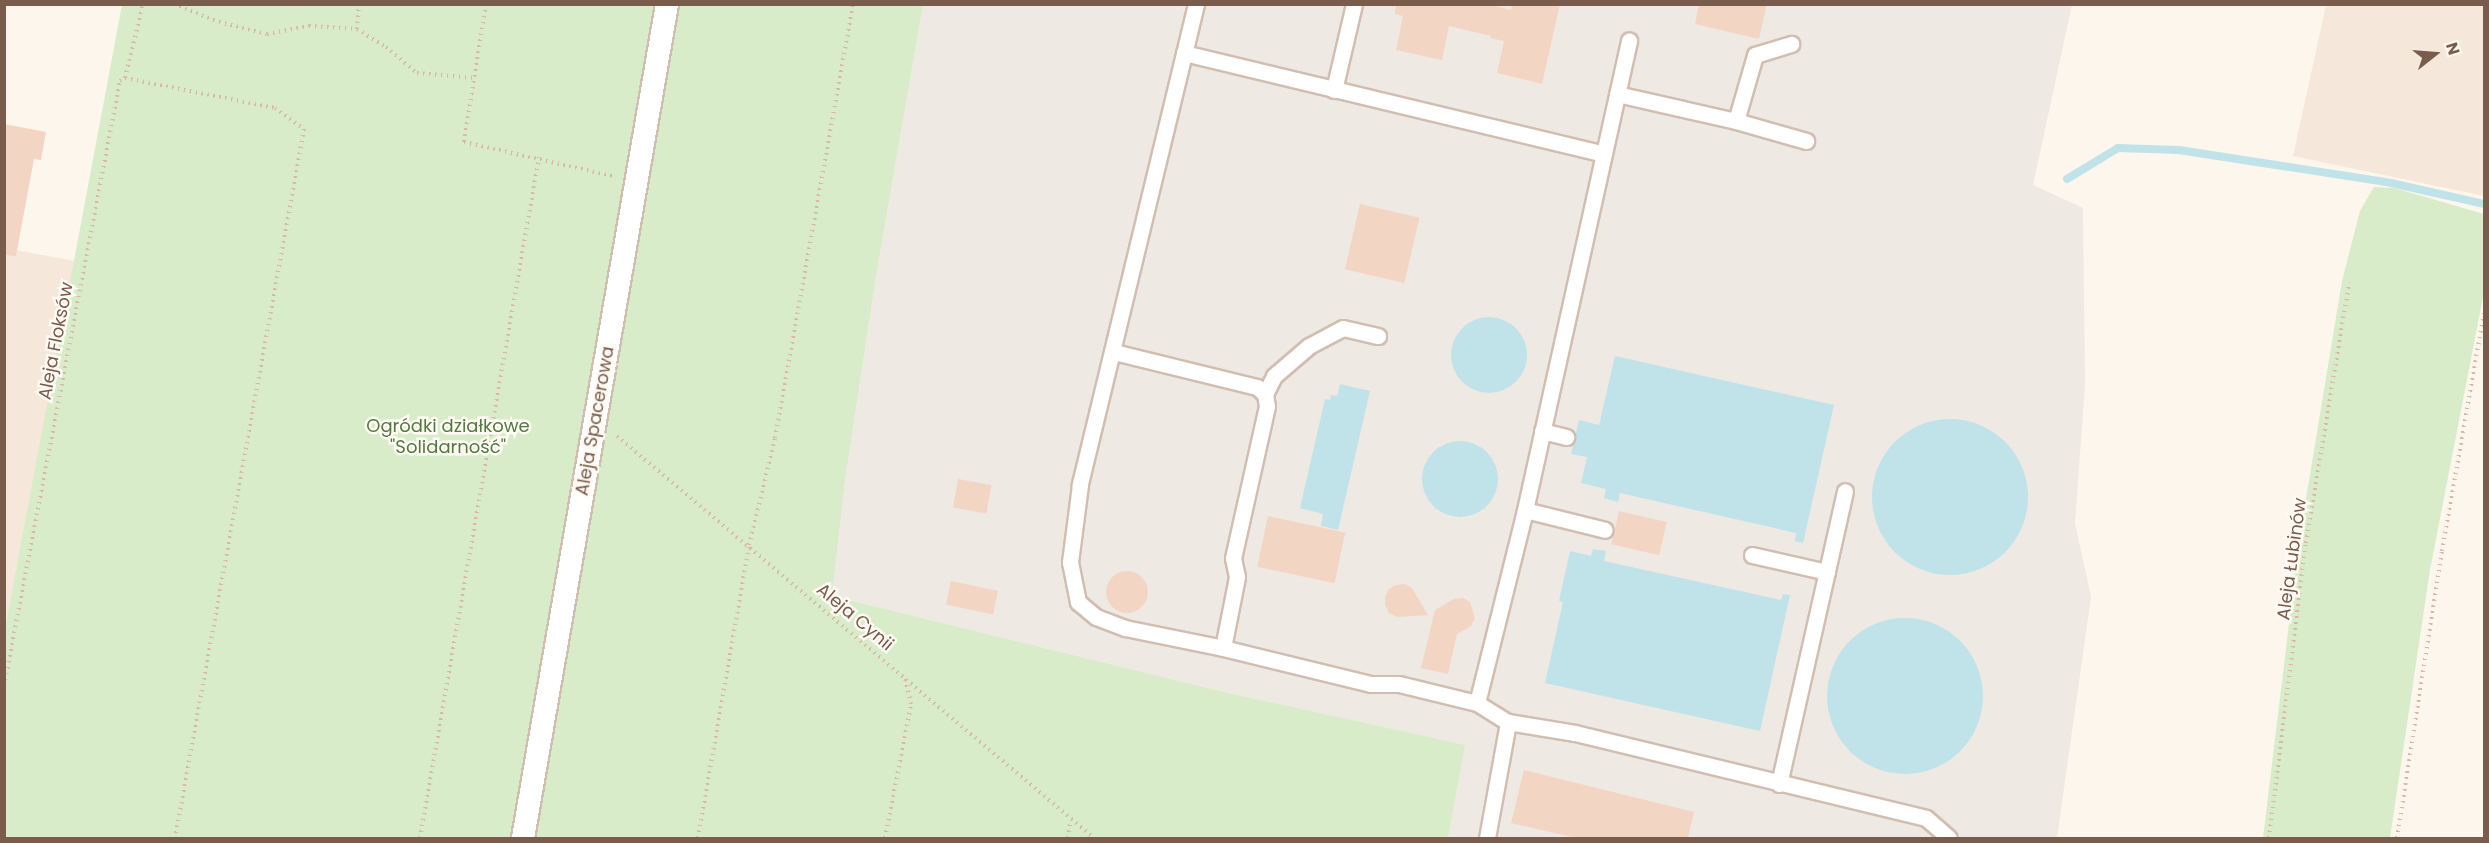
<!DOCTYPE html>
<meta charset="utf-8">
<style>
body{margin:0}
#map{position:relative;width:2489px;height:843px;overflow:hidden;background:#fdf6ec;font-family:Poppins,sans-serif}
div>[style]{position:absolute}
.residential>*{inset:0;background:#f5e8da}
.industrial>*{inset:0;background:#efe9e4}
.green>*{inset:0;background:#d8ecc9}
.water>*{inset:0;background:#bfe3e8}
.round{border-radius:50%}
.stream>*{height:8px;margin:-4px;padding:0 4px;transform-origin:4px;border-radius:4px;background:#bfe3e8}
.building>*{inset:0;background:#f3d5c3;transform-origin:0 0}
.path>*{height:4px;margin-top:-2px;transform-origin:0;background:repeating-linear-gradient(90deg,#d9b8a5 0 1.5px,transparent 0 6px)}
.roads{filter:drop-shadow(2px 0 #d1beb0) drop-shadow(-2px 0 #d1beb0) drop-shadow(0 2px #d1beb0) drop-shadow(0 -2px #d1beb0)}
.service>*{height:15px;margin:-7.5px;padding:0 7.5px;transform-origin:7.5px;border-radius:7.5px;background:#fff}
.pedestrian>*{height:22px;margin:-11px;padding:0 11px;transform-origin:11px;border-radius:11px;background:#fff}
span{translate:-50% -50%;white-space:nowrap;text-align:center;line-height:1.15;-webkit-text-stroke:5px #fffaf3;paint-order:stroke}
.street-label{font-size:18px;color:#7a5c4d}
.park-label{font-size:18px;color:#537a41}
.frame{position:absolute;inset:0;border:6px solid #7a5c4d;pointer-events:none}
.north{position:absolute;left:2405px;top:24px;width:60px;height:60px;-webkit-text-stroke:4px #fffaf3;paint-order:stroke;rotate:73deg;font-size:16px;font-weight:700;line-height:24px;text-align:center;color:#7a5c4d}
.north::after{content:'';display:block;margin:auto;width:21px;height:27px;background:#7a5c4d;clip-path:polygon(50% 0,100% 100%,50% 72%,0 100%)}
</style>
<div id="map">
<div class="residential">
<div style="clip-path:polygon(2326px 5px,2484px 5px,2484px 196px,2293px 156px)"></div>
<div style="clip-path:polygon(5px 248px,75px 261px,5px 628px)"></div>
</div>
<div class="industrial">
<div style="clip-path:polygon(923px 5px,2072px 5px,2033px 185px,2083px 208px,2085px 385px,2075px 523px,2091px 597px,2057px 838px,1448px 838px,1464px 745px,1224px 692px,832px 596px,845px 481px,876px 277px)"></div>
</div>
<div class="green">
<div style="clip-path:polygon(122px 5px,923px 5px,876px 277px,845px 481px,832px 596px,1224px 692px,1465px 745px,1448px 838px,5px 838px,5px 628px)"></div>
<div style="clip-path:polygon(2374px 187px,2394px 188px,2484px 214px,2484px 292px,2430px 570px,2390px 838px,2263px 838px,2299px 541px,2342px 281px,2360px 211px)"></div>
</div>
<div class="water">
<div class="round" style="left:1451px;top:317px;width:76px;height:76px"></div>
<div style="clip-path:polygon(1615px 356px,1834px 405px,1803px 543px,1795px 541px,1796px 533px,1620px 493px,1618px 502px,1604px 498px,1606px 489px,1581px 483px,1587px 457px,1571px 454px,1579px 420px,1599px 425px)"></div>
<div style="clip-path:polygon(1340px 384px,1370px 391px,1338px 530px,1321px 526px,1323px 514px,1300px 508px,1325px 399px,1330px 400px,1331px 395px,1337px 396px)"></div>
<div class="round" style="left:1872px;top:419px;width:156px;height:156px"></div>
<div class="round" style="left:1422px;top:441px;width:76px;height:76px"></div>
<div style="clip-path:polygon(1593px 549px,1606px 551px,1604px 561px,1781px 600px,1783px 594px,1790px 595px,1760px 731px,1545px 683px,1563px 602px,1559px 601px,1570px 551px,1591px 556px)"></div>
<div class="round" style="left:1827px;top:618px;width:156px;height:156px"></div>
</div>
<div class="stream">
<div style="left:2067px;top:179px;width:60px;rotate:-31.3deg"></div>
<div style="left:2118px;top:148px;width:61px;rotate:1.9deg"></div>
<div style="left:2179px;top:150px;width:215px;rotate:8.8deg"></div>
<div style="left:2391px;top:183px;width:95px;rotate:12.7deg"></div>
</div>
<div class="building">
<div style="clip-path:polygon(1396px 4px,1487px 4px,1511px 10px,1512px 4px,1560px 4px,1542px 84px,1497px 73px,1504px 41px,1490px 38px,1491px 36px,1449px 26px,1442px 60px,1396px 50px,1403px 16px,1395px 14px)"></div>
<div style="clip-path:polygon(1699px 4px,1767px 4px,1759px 39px,1695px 24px)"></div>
<div style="clip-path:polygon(4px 124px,46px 132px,41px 160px,34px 159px,16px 256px,4px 255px)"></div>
<div style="left:1360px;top:204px;width:61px;height:67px;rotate:13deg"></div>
<div style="left:958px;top:479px;width:34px;height:29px;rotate:10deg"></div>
<div style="left:1619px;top:511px;width:49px;height:34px;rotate:13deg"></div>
<div style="left:1268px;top:516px;width:79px;height:52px;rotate:12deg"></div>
<div class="round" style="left:1106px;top:571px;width:42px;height:42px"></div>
<div style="left:951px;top:581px;width:48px;height:24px;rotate:12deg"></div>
<div style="clip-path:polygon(1405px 584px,1412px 588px,1428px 615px,1397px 617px,1389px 613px,1385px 605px,1385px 597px,1389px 589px,1396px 585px)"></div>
<div style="clip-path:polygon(1463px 598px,1470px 602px,1475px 618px,1471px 626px,1457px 634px,1448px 674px,1421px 668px,1435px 610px,1454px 599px)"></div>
<div style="clip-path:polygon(1524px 770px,1694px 812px,1688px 838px,1576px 838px,1511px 823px)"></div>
</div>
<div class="path">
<div style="left:174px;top:4px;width:48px;rotate:21.8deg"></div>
<div style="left:219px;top:22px;width:49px;rotate:14deg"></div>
<div style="left:267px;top:34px;width:43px;rotate:-10.8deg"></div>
<div style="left:309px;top:26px;width:48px;rotate:3.6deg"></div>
<div style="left:357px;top:29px;width:34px;rotate:32deg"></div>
<div style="left:386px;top:47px;width:40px;rotate:40deg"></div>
<div style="left:417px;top:73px;width:57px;rotate:5deg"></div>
<div style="left:486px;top:4px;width:140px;rotate:99.1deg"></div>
<div style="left:464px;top:142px;width:153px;rotate:12.9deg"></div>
<div style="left:357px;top:29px;width:25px;rotate:-85deg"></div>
<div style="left:125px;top:78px;width:153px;rotate:11.3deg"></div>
<div style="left:275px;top:108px;width:36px;rotate:36deg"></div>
<div style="left:304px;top:129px;width:721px;rotate:100.31deg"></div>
<div style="left:617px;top:436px;width:624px;rotate:40.12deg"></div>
<div style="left:4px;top:686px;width:616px;rotate:-79.15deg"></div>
<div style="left:120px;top:81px;width:6px;rotate:-31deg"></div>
<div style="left:125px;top:78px;width:76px;rotate:-76.3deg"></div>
<div style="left:420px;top:838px;width:691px;rotate:-80.09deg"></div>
<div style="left:698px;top:838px;width:297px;rotate:-80.1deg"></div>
<div style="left:749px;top:545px;width:110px;rotate:-76.3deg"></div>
<div style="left:775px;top:438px;width:441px;rotate:-79.8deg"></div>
<div style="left:885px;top:838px;width:136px;rotate:-79deg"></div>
<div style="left:911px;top:704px;width:27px;rotate:-103deg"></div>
<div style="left:1068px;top:838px;width:18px;rotate:-81deg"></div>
<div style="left:2269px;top:838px;width:297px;rotate:-82.9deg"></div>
<div style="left:2306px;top:543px;width:264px;rotate:-80.6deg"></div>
<div style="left:2397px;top:838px;width:291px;rotate:-81.1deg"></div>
<div style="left:2442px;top:551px;width:241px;rotate:-80deg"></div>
</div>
<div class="roads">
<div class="service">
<div style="left:1196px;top:4px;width:495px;rotate:103.6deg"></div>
<div style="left:1080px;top:485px;width:78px;rotate:97.4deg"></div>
<div style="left:1070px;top:562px;width:41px;rotate:78.7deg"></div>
<div style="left:1078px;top:602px;width:23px;rotate:40deg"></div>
<div style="left:1096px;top:617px;width:31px;rotate:21deg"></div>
<div style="left:1125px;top:628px;width:100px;rotate:11.5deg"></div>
<div style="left:1223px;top:648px;width:152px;rotate:13.7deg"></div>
<div style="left:1371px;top:684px;width:28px"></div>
<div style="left:1399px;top:684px;width:80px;rotate:13.7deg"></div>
<div style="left:1477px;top:703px;width:36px;rotate:32deg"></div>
<div style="left:1508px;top:722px;width:68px;rotate:9.3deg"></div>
<div style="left:1575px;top:733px;width:361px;rotate:13.6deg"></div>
<div style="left:1926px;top:818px;width:30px;rotate:41deg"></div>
<div style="left:1184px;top:53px;width:432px;rotate:13.5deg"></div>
<div style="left:1334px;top:90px;width:88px;rotate:-76.9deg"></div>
<div style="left:1617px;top:94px;width:122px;rotate:12.8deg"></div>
<div style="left:1736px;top:121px;width:69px;rotate:-73.9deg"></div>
<div style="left:1755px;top:55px;width:38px;rotate:-17deg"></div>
<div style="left:1736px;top:121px;width:73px;rotate:15.9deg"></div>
<div style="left:1114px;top:352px;width:147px;rotate:13.8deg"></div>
<div style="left:1257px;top:387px;width:11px;rotate:41deg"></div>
<div style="left:1265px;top:394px;width:12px;rotate:81deg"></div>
<div style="left:1267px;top:406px;width:156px;rotate:102.6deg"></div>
<div style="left:1233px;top:558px;width:19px;rotate:78deg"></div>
<div style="left:1237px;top:577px;width:72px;rotate:101.2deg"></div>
<div style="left:1265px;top:394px;width:20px;rotate:-63deg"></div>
<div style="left:1274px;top:376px;width:46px;rotate:-40.6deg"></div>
<div style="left:1309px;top:346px;width:38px;rotate:-28deg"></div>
<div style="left:1343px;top:328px;width:36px;rotate:13deg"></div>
<div style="left:1542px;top:431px;width:25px;rotate:14deg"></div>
<div style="left:1525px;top:510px;width:82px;rotate:14deg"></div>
<div style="left:1752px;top:555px;width:77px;rotate:12.8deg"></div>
<div style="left:1477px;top:703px;width:199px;rotate:-76deg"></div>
<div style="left:1525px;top:510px;width:481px;rotate:-77.5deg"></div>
<div style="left:1779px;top:784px;width:300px;rotate:-77.3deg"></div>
<div style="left:1487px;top:838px;width:118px;rotate:-79.7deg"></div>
</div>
<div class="pedestrian">
<div style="left:523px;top:838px;width:846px;rotate:-80.2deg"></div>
</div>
</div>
<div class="street-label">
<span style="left:56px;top:341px;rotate:-79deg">Aleja Floksów</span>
<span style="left:595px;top:421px;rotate:-80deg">Aleja Spacerowa</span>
<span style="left:2292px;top:559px;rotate:-82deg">Aleja Łubinów</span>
<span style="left:855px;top:617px;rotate:40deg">Aleja Cynii</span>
</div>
<div class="park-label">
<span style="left:448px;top:437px">Ogródki działkowe<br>"Solidarność"</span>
</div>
<div class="frame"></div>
<div class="north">N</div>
</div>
